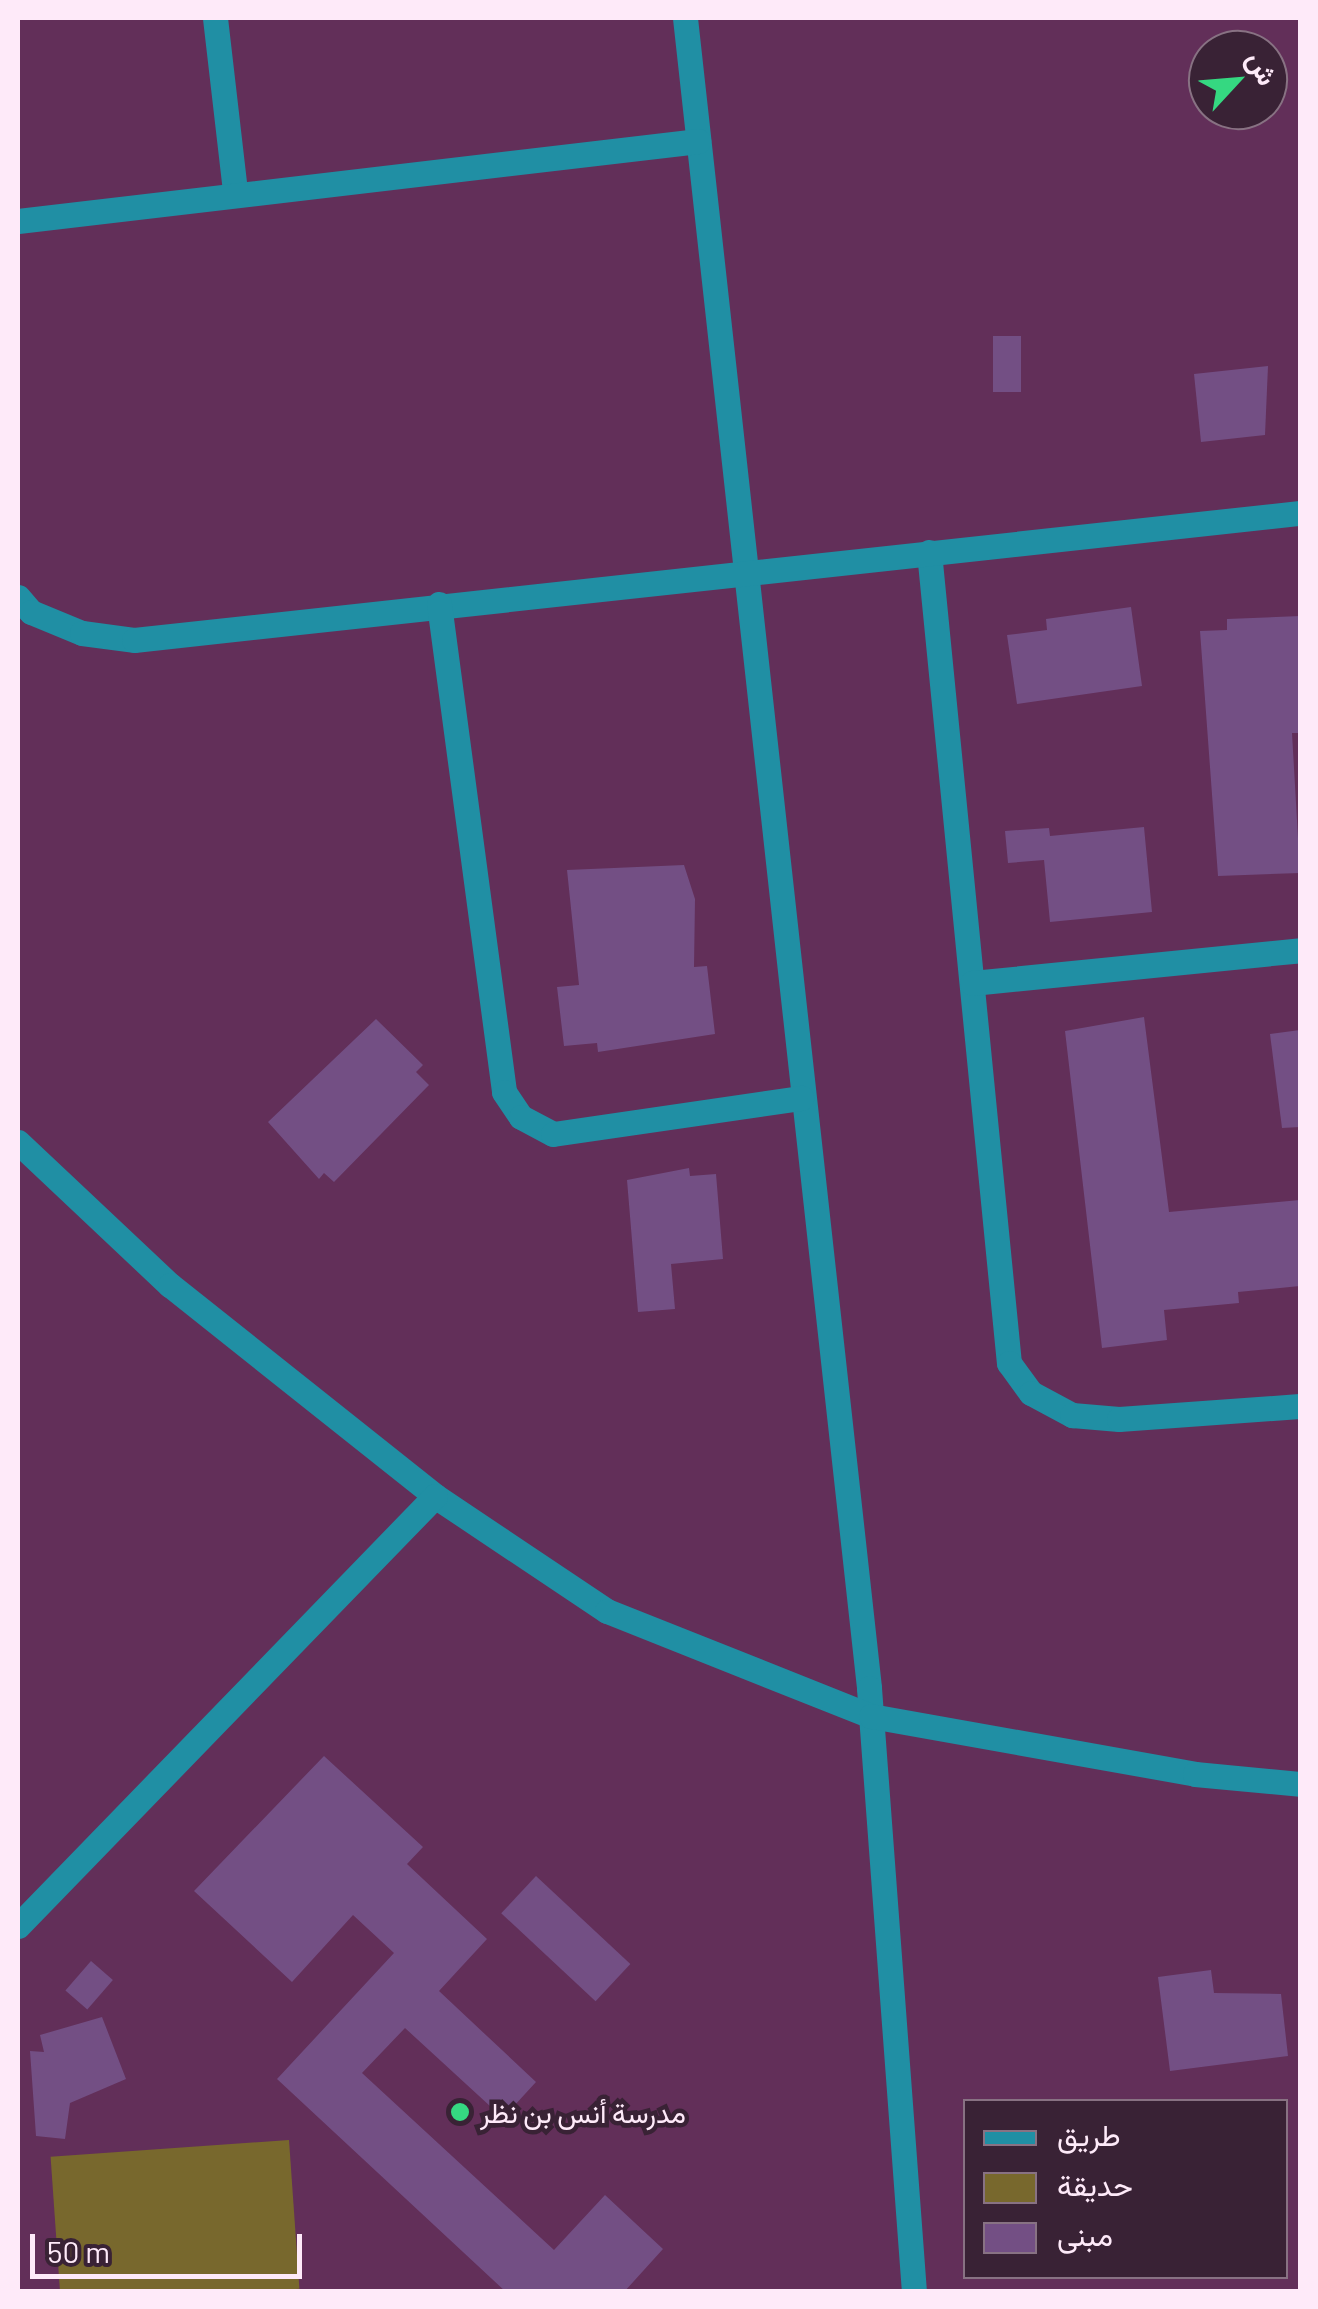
<!DOCTYPE html>
<meta charset="utf-8">
<style>
body{margin:0}
#map{position:relative;width:1318px;height:2309px;overflow:hidden;background:#622f59;font-family:Barlow,Vazirmatn,sans-serif}
div>[style]{position:absolute}
.green>*{inset:0;background:#78682d;transform-origin:0 0}
.building>*{inset:0;background:#734f84;transform-origin:0 0}
.minor>*{height:25px;margin:-12.5px;padding:0 12.5px;transform-origin:12.5px;border-radius:12.5px;background:#208fa4}
.dots>*{width:28px;height:28px;translate:-50% -50%;box-sizing:border-box;border:5px solid #392235;border-radius:50%}
span{translate:-50% -50%;white-space:nowrap;text-align:center;line-height:1.15;-webkit-text-stroke:9px #392235;paint-order:stroke}
.poi-label{font-size:28px;color:#feeaf9}
.left{translate:0 -50%;text-align:left}
.frame{position:absolute;inset:0;border:20px solid #feeaf9;pointer-events:none}
.legend{position:absolute;left:963px;top:2099px;width:325px;height:180px;box-sizing:border-box;background:#392235;border:2px solid #887283;margin:0;padding:12px 18px;list-style:none;font-size:30px;color:#feeaf9}
.legend li{display:flex;align-items:center;gap:20px;height:50px}
.legend b{width:50px;border:2px solid #887283}
.north{position:absolute;left:1188px;top:30px;width:100px;height:100px;box-sizing:border-box;background:#392235;border:2px solid #887283;border-radius:50%;rotate:64deg;font-size:28px;font-weight:700;line-height:40px;text-align:center;color:#feeaf9}
.north::after{content:'';display:block;margin:auto;width:35px;height:45px;background:#35d881;clip-path:polygon(50% 0,100% 100%,50% 72%,0 100%)}
.scale{position:absolute;left:30px;top:2234px;width:272px;height:45px;box-sizing:border-box;border:5px solid #feeaf9;border-top:0;padding-left:12px;font-size:30px;line-height:35px;white-space:nowrap;color:#feeaf9;-webkit-text-stroke:8px #392235;paint-order:stroke}
</style>
<div id="map">
<div class="green">
<div style="left:289px;top:2140px;width:149px;height:239px;rotate:86deg"></div>
</div>
<div class="building">
<div style="left:1021px;top:336px;width:56px;height:28px;rotate:90deg"></div>
<div style="clip-path:polygon(1268px 366px,1265px 435px,1201px 442px,1194px 374px)"></div>
<div style="clip-path:polygon(1131px 607px,1142px 686px,1017px 704px,1007px 635px,1047px 630px,1046px 619px)"></div>
<div style="clip-path:polygon(1300px 616px,1300px 733px,1292px 733px,1300px 873px,1218px 876px,1200px 631px,1227px 630px,1227px 619px)"></div>
<div style="clip-path:polygon(1144px 827px,1152px 912px,1050px 922px,1044px 860px,1008px 863px,1005px 831px,1049px 828px,1050px 836px)"></div>
<div style="clip-path:polygon(684px 865px,695px 899px,694px 967px,707px 966px,715px 1034px,598px 1052px,597px 1043px,564px 1046px,557px 987px,579px 985px,567px 870px)"></div>
<div style="clip-path:polygon(1144px 1017px,1169px 1212px,1300px 1200px,1300px 1286px,1238px 1292px,1239px 1303px,1164px 1310px,1167px 1340px,1102px 1348px,1065px 1031px)"></div>
<div style="clip-path:polygon(376px 1019px,423px 1065px,416px 1072px,429px 1085px,334px 1182px,324px 1173px,319px 1179px,268px 1122px)"></div>
<div style="clip-path:polygon(1300px 1030px,1300px 1127px,1282px 1128px,1270px 1034px)"></div>
<div style="clip-path:polygon(689px 1168px,690px 1176px,716px 1174px,723px 1259px,671px 1264px,675px 1309px,638px 1312px,627px 1180px)"></div>
<div style="clip-path:polygon(324px 1756px,423px 1847px,407px 1864px,487px 1939px,439px 1991px,536px 2082px,503px 2118px,405px 2028px,362px 2073px,554px 2250px,605px 2195px,663px 2249px,624px 2292px,506px 2292px,277px 2079px,394px 1953px,353px 1915px,292px 1982px,194px 1891px)"></div>
<div style="left:536px;top:1876px;width:129px;height:51px;rotate:43deg"></div>
<div style="left:91px;top:1961px;width:29px;height:39px;rotate:41deg"></div>
<div style="clip-path:polygon(1211px 1970px,1214px 1993px,1281px 1994px,1288px 2056px,1170px 2071px,1158px 1977px)"></div>
<div style="clip-path:polygon(102px 2017px,126px 2079px,70px 2103px,65px 2139px,36px 2136px,30px 2051px,44px 2052px,40px 2035px)"></div>
</div>
<div class="minor">
<div style="left:215px;top:18px;width:173px;rotate:83.4deg"></div>
<div style="left:685px;top:18px;width:1680px;rotate:83.71deg"></div>
<div style="left:869px;top:1688px;width:606px;rotate:85.74deg"></div>
<div style="left:18px;top:221px;width:685px;rotate:-6.71deg"></div>
<div style="left:929px;top:552px;width:815px;rotate:84.37deg"></div>
<div style="left:1009px;top:1363px;width:37px;rotate:54deg"></div>
<div style="left:1031px;top:1393px;width:47px;rotate:28.2deg"></div>
<div style="left:1072px;top:1415px;width:47px;rotate:4.9deg"></div>
<div style="left:1119px;top:1419px;width:181px;rotate:-4.1deg"></div>
<div style="left:18px;top:597px;width:20px;rotate:49deg"></div>
<div style="left:31px;top:612px;width:55px;rotate:22.4deg"></div>
<div style="left:82px;top:633px;width:52px;rotate:7.7deg"></div>
<div style="left:134px;top:640px;width:1173px;rotate:-6.22deg"></div>
<div style="left:439px;top:604px;width:492px;rotate:82.4deg"></div>
<div style="left:504px;top:1092px;width:30px;rotate:56deg"></div>
<div style="left:521px;top:1117px;width:36px;rotate:28deg"></div>
<div style="left:553px;top:1134px;width:251px;rotate:-8.3deg"></div>
<div style="left:972px;top:983px;width:330px;rotate:-5.7deg"></div>
<div style="left:18px;top:1142px;width:209px;rotate:43.3deg"></div>
<div style="left:170px;top:1285px;width:339px;rotate:38.5deg"></div>
<div style="left:435px;top:1496px;width:207px;rotate:33.8deg"></div>
<div style="left:607px;top:1611px;width:284px;rotate:21.7deg"></div>
<div style="left:871px;top:1716px;width:329px;rotate:10.1deg"></div>
<div style="left:1195px;top:1774px;width:105px;rotate:5.4deg"></div>
<div style="left:18px;top:1926px;width:599px;rotate:-45.88deg"></div>
</div>
<div class="dots">
<div style="left:460px;top:2112px;background:#35d881"></div>
</div>
<div class="poi-label">
<span class="left" style="left:480px;top:2112px">مدرسة أنس بن نظر</span>
</div>
<div class="frame"></div>
<ul class="legend">
<li><b style="height:12px;background:#208fa4"></b>طريق</li>
<li><b style="height:28px;background:#78682d"></b>حديقة</li>
<li><b style="height:28px;background:#734f84"></b>مبنى</li>
</ul>
<div class="north">ش</div>
<div class="scale">50 m</div>
</div>
